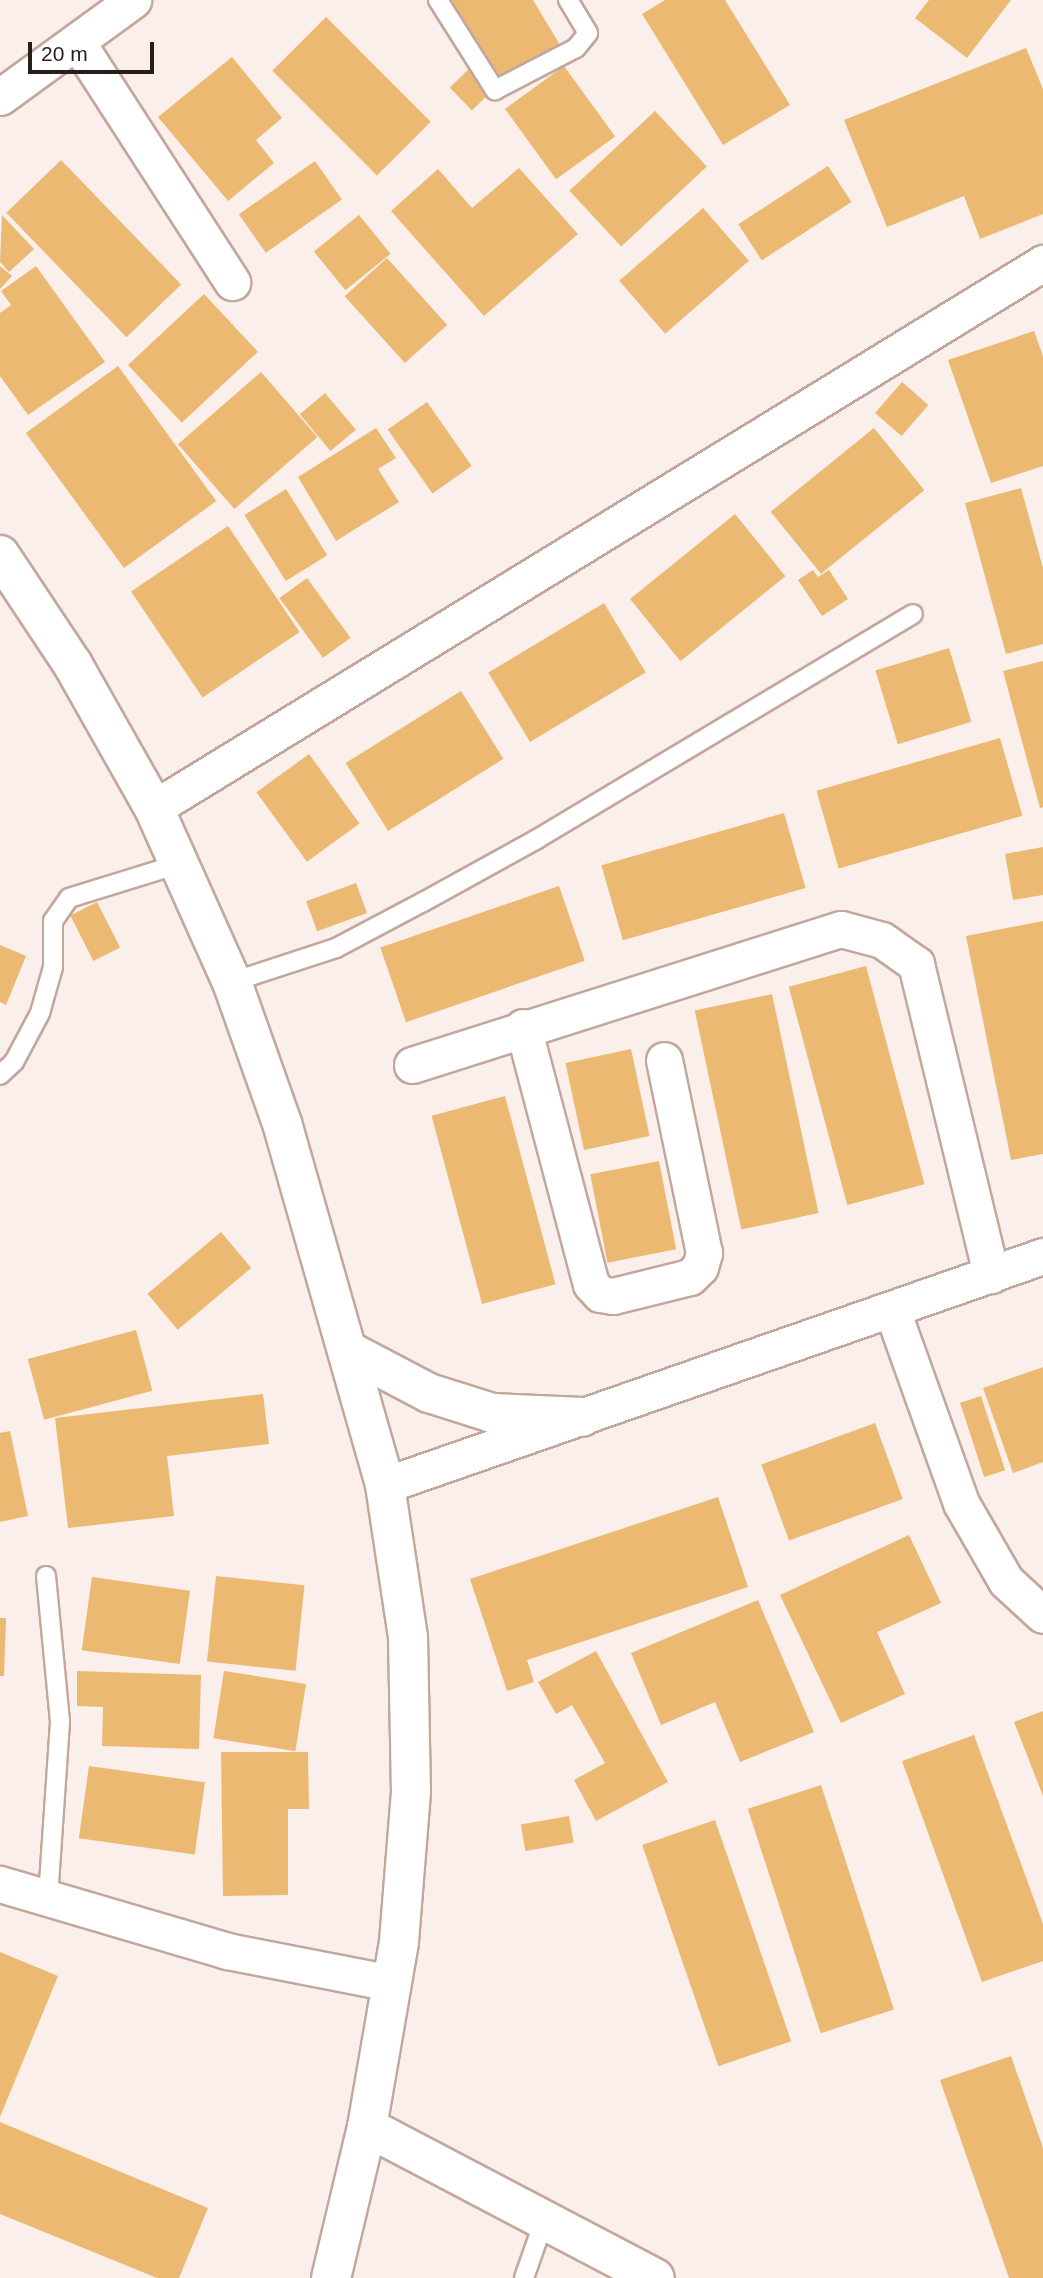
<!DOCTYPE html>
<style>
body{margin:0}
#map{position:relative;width:1043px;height:2278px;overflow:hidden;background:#fbefeb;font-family:Arial,sans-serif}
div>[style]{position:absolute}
.building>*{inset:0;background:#ebb972;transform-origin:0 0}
.roads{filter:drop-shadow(2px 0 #c3a79d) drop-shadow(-2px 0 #c3a79d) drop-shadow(0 2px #c3a79d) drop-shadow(0 -2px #c3a79d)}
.lane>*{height:18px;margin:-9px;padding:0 9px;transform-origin:9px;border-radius:9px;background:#fff}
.street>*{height:35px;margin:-17.5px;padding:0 17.5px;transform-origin:17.5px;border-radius:17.5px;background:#fff}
.secondary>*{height:38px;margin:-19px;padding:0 19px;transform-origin:19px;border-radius:19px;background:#fff}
span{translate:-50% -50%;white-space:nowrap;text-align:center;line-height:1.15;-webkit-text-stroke:6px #fff;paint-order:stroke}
.scale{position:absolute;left:28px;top:42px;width:126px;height:32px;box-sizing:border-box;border:4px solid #271d19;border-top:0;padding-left:9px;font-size:21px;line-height:24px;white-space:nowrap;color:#271d19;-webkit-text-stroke:5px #fff;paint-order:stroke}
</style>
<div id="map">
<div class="building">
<div style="clip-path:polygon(446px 0,533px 0,560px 45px,496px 83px)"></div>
<div style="clip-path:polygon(665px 0,725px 0,790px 105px,723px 145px,642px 14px)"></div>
<div style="clip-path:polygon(929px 0,1011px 0,967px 58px,915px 18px)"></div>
<div style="left:326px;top:17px;width:148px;height:76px;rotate:45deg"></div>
<div style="clip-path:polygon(1026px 48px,1043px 89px,1043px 214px,980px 239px,964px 196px,887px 227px,844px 120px)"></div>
<div style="clip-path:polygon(232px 57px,282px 118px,256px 140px,274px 163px,228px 201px,158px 117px)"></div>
<div style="left:472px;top:66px;width:32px;height:31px;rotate:46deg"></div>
<div style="left:564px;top:66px;width:87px;height:73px;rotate:54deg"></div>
<div style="left:655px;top:111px;width:76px;height:117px;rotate:47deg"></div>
<div style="left:61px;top:160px;width:173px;height:76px;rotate:46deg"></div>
<div style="left:315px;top:161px;width:47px;height:93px;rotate:55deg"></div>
<div style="left:828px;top:166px;width:43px;height:107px;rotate:57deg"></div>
<div style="clip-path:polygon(519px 168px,578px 234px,484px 316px,391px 211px,438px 169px,472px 208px)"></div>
<div style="left:703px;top:208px;width:70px;height:111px;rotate:49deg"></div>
<div style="clip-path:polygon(2px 215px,34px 249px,9px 272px,0 262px)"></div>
<div style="left:359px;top:215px;width:50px;height:58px;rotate:51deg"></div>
<div style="left:387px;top:258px;width:90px;height:57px;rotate:48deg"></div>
<div style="clip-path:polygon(0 266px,12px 276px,0 289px)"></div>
<div style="clip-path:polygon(36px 266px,105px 362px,28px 415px,0 376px,0 313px,11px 305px,1px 291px)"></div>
<div style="left:204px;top:294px;width:79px;height:104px;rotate:47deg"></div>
<div style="clip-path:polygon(1034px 331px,1043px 356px,1043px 466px,991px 483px,948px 360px)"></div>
<div style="left:118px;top:366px;width:167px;height:114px;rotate:54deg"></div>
<div style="left:261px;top:372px;width:86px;height:110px;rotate:49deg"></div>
<div style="left:902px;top:382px;width:35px;height:41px;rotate:41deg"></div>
<div style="left:325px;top:393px;width:48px;height:33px;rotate:50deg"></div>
<div style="left:427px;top:402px;width:78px;height:48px;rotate:55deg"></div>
<div style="clip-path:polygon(376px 428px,396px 458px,378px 469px,399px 502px,336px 541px,298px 477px)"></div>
<div style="left:874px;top:428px;width:80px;height:133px;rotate:51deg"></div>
<div style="clip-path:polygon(1021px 488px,1043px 568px,1043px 644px,1006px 654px,965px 503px)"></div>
<div style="left:286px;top:489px;width:78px;height:49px;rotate:58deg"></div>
<div style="left:735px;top:514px;width:80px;height:135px;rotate:51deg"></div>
<div style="left:228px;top:526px;width:128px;height:117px;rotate:56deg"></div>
<div style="clip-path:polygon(813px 570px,818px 577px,829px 570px,848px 599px,822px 616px,798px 580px)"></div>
<div style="left:307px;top:578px;width:74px;height:34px;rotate:54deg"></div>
<div style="left:604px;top:603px;width:81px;height:135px;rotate:59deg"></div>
<div style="left:949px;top:648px;width:77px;height:77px;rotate:73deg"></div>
<div style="clip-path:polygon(1043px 661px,1043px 807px,1040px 808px,1003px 671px)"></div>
<div style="left:461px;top:691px;width:80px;height:136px;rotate:58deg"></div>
<div style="left:1000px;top:738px;width:81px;height:191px;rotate:74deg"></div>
<div style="left:309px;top:754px;width:86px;height:65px;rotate:54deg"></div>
<div style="left:784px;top:813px;width:78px;height:190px;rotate:74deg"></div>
<div style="clip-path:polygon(1043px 847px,1043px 895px,1013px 900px,1005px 854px)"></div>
<div style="left:356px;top:883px;width:32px;height:53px;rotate:70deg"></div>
<div style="left:559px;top:886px;width:79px;height:189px;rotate:71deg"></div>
<div style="left:97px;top:902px;width:51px;height:30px;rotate:63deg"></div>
<div style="clip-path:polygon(1043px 921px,1043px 1154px,1011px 1160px,966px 936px)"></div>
<div style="clip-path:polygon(0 945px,26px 956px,6px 1005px,0 1002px)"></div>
<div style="left:866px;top:966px;width:226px;height:80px;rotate:75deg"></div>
<div style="left:772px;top:994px;width:224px;height:79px;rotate:78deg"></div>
<div style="left:631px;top:1049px;width:89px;height:67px;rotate:78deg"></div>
<div style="left:505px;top:1096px;width:195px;height:76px;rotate:75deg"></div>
<div style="left:659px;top:1161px;width:90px;height:70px;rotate:79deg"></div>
<div style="left:221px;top:1232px;width:47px;height:96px;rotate:50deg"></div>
<div style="left:136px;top:1330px;width:63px;height:112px;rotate:75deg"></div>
<div style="clip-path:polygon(1043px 1367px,1043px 1462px,1013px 1473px,983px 1388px)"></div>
<div style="clip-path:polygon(263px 1394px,269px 1444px,167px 1456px,174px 1516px,68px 1528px,55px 1418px)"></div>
<div style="left:981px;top:1396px;width:78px;height:22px;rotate:72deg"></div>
<div style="left:875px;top:1423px;width:81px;height:121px;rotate:70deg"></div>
<div style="clip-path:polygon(10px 1431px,28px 1516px,0 1522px,0 1433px)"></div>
<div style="clip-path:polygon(718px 1497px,748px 1587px,527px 1660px,534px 1682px,507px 1691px,470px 1579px)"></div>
<div style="clip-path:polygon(909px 1535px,941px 1603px,877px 1632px,905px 1694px,841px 1723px,780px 1595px)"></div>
<div style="left:216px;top:1576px;width:89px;height:86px;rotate:6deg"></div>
<div style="left:92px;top:1577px;width:99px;height:74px;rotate:8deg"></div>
<div style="clip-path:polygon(758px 1600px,814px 1732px,740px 1762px,715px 1702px,661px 1725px,631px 1653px)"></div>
<div style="clip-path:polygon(0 1618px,6px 1618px,4px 1676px,0 1676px)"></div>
<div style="clip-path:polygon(596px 1651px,668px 1782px,596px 1821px,574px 1780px,605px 1763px,572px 1705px,556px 1714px,538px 1682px)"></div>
<div style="clip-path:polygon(77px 1671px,201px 1675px,199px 1749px,102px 1746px,103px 1707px,77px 1706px)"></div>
<div style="left:224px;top:1671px;width:83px;height:68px;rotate:9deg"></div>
<div style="clip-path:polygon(1043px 1711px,1043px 1796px,1014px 1722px)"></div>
<div style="clip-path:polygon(974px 1735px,1043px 1924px,1043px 1961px,982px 1982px,902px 1761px)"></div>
<div style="clip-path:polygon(221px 1752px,308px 1752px,309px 1809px,288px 1809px,288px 1895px,223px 1896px)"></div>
<div style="left:89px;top:1766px;width:117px;height:73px;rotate:8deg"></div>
<div style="left:821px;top:1785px;width:236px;height:77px;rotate:72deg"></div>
<div style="left:569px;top:1816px;width:27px;height:49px;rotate:80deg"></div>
<div style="left:715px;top:1820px;width:234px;height:77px;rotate:71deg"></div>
<div style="clip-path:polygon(0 1952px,58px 1976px,0 2117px)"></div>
<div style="clip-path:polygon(1011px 2056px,1043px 2148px,1043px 2278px,1009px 2278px,940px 2080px)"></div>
<div style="clip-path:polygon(0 2122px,208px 2208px,179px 2278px,157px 2278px,0 2214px)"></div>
</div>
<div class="roads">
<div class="lane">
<div style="left:438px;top:0;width:107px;rotate:57.7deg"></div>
<div style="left:495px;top:90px;width:91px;rotate:-27.4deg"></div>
<div style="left:576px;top:48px;width:19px;rotate:-51deg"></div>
<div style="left:588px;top:33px;width:39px;rotate:-121deg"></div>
<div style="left:232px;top:982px;width:109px;rotate:-18.1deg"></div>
<div style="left:336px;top:948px;width:98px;rotate:-27.9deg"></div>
<div style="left:423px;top:902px;width:130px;rotate:-28.9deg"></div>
<div style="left:537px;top:839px;width:438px;rotate:-30.9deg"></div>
<div style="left:0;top:1075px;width:19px;rotate:-43deg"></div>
<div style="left:14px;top:1062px;width:55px;rotate:-62deg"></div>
<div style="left:40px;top:1013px;width:48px;rotate:-74.2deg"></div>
<div style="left:53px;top:967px;width:46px;rotate:-90deg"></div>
<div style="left:53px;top:921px;width:28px;rotate:-55deg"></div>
<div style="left:69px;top:898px;width:115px;rotate:-17.2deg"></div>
<div style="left:46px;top:1576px;width:147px;rotate:84.5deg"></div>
<div style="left:60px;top:1722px;width:176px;rotate:93.9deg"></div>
<div style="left:524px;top:2278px;width:60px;rotate:-70.7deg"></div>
</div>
<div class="street">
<div style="left:77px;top:42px;width:286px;rotate:57.1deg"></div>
<div style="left:0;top:97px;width:165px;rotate:-36.1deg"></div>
<div style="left:154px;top:808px;width:1043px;rotate:-31.51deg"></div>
<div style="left:523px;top:1027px;width:266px;rotate:75.2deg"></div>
<div style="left:591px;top:1284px;width:13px;rotate:48deg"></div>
<div style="left:600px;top:1294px;width:13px;rotate:9deg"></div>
<div style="left:613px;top:1296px;width:79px;rotate:-13.9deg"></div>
<div style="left:690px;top:1277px;width:14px;rotate:-45deg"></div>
<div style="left:700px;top:1267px;width:15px;rotate:-74deg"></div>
<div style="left:704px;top:1253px;width:197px;rotate:-101.7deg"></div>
<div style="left:412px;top:1065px;width:450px;rotate:-17.6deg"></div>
<div style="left:841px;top:929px;width:42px;rotate:15deg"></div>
<div style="left:882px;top:940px;width:42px;rotate:35.2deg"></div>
<div style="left:916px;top:964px;width:320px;rotate:76.4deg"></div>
<div style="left:892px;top:1310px;width:205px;rotate:70.3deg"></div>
<div style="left:961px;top:1503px;width:90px;rotate:60deg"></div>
<div style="left:1006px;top:1581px;width:50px;rotate:42.6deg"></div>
<div style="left:385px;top:1485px;width:697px;rotate:-19.19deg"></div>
<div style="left:0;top:1884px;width:237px;rotate:16.4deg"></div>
<div style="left:227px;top:1951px;width:167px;rotate:11deg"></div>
</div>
<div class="secondary">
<div style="left:0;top:555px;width:132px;rotate:56.4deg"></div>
<div style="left:73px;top:665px;width:164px;rotate:60.5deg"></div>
<div style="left:154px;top:808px;width:191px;rotate:65.9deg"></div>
<div style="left:232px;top:982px;width:150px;rotate:70.5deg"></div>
<div style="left:282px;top:1123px;width:376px;rotate:74.1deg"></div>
<div style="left:385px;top:1485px;width:154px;rotate:81.4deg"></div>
<div style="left:408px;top:1637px;width:155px;rotate:88.9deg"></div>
<div style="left:411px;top:1792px;width:150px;rotate:94.6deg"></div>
<div style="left:399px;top:1942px;width:188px;rotate:99.8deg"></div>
<div style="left:367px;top:2127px;width:155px;rotate:103.4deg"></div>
<div style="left:347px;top:1350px;width:93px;rotate:27.7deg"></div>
<div style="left:429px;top:1393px;width:66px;rotate:17.6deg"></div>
<div style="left:492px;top:1413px;width:90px;rotate:2.5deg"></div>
<div style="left:367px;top:2127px;width:325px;rotate:27.7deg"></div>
</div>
</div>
<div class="scale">20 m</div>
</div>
